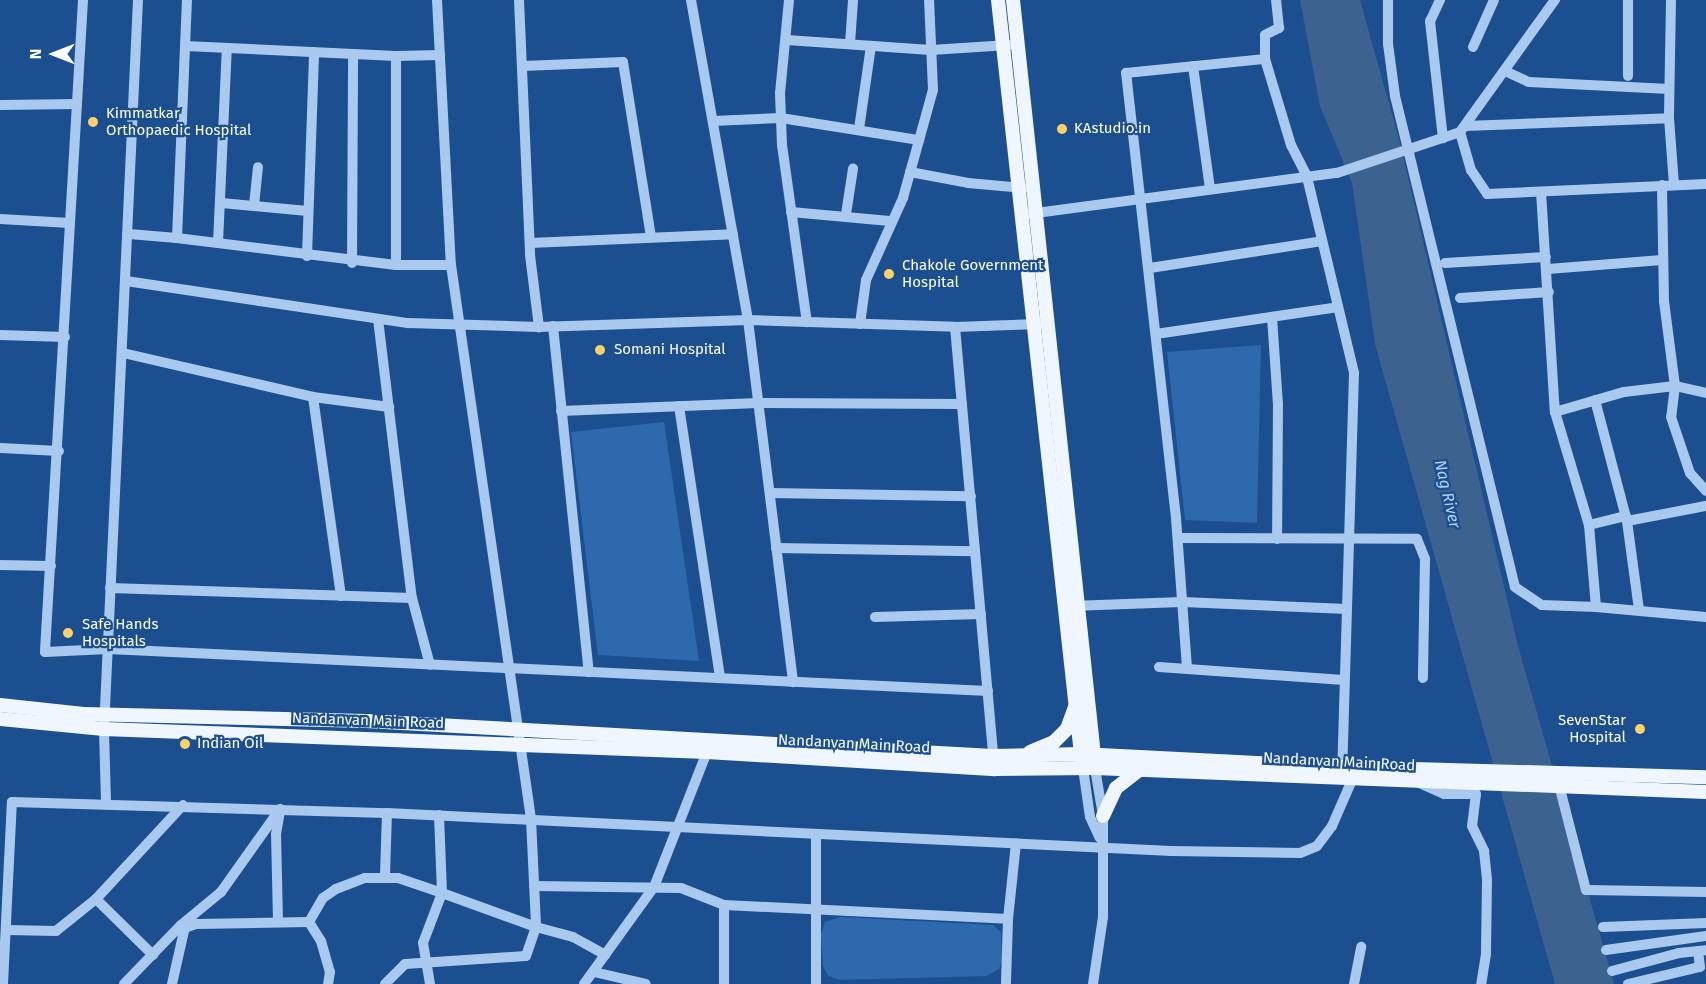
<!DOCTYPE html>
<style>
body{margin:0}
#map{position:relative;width:1706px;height:984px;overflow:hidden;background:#1b4f8f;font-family:"Fira Sans",sans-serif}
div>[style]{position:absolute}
.green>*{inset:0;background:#2e69ad}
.water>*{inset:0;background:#3c6290}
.minor>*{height:10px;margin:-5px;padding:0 5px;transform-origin:5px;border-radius:5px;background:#a9c9ee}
.major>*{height:14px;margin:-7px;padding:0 7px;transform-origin:7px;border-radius:7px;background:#f0f6ff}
.dots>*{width:16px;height:16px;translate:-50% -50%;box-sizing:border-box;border:3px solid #1b4f8f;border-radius:50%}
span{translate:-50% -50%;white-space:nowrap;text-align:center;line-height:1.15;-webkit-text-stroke:4.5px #1b4f8f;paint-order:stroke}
.poi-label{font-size:15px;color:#fff}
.left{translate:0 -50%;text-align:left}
.right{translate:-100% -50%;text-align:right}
.street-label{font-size:15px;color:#fff}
.water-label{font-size:16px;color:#b5d3f5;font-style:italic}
.north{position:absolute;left:24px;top:24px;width:60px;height:60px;-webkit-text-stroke:4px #1b4f8f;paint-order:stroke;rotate:270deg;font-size:16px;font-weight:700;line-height:24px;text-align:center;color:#fff}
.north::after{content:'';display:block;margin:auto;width:21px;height:27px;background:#fff;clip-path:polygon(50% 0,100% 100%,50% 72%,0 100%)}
</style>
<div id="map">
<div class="green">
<div style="clip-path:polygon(1261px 345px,1257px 523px,1185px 520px,1167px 352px)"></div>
<div style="clip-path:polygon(664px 422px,699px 661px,598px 655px,571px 432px)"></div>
<div style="clip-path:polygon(840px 917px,993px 925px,1001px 932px,1002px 961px,999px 969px,986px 976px,840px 980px,828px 976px,823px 966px,821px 935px,825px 922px)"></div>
</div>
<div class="water">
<div style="clip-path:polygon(1300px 0,1360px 0,1400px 143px,1518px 646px,1614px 984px,1555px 984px,1375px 344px,1352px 183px,1320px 106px)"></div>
</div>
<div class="minor">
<div style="left:83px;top:0;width:653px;rotate:93.34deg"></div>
<div style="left:45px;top:652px;width:63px;rotate:-2.7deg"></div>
<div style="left:108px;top:649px;width:881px;rotate:2.73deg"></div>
<div style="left:437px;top:0;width:265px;rotate:87deg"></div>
<div style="left:451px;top:265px;width:560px;rotate:81.78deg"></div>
<div style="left:531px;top:819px;width:108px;rotate:87.3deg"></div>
<div style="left:536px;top:927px;width:100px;rotate:-160.1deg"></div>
<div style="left:442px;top:893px;width:78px;rotate:-92.2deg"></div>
<div style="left:519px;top:0;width:255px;rotate:87.5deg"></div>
<div style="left:530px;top:255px;width:73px;rotate:82.9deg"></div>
<div style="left:691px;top:0;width:325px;rotate:79.9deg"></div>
<div style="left:748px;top:320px;width:365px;rotate:82.9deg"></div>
<div style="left:789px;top:0;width:93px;rotate:95.5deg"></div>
<div style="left:780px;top:93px;width:52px;rotate:87.8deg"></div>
<div style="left:782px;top:145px;width:179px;rotate:82deg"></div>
<div style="left:1388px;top:0;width:44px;rotate:90deg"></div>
<div style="left:1388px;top:44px;width:52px;rotate:82.3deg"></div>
<div style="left:1395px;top:96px;width:505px;rotate:76.27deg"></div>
<div style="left:1515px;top:587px;width:32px;rotate:34deg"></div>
<div style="left:1542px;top:605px;width:54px;rotate:2.1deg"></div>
<div style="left:1440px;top:0;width:23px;rotate:115deg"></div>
<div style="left:1430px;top:21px;width:118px;rotate:83.7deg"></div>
<div style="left:1628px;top:0;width:76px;rotate:90deg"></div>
<div style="left:1671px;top:0;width:118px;rotate:91deg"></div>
<div style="left:1669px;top:118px;width:67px;rotate:85.7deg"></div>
<div style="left:787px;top:40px;width:144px;rotate:4deg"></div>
<div style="left:931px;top:50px;width:78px;rotate:-3.7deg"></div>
<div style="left:850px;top:44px;width:44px;rotate:-86.1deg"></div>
<div style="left:185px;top:46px;width:211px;rotate:2.7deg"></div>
<div style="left:396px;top:56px;width:209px;rotate:90deg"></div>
<div style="left:396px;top:265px;width:221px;rotate:-173deg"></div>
<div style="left:177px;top:238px;width:238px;rotate:-87.6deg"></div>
<div style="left:1473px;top:47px;width:51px;rotate:-65.9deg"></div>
<div style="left:396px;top:56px;width:44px;rotate:-1.3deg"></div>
<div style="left:1265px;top:59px;width:24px;rotate:-90deg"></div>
<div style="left:1265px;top:35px;width:16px;rotate:-27deg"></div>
<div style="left:1279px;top:28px;width:28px;rotate:-96deg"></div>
<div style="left:523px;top:66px;width:100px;rotate:-2.3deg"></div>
<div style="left:623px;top:62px;width:177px;rotate:80.9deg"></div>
<div style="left:1193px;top:66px;width:124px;rotate:82.1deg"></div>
<div style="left:1505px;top:71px;width:26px;rotate:25deg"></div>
<div style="left:1529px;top:82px;width:140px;rotate:2.9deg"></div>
<div style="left:0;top:105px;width:77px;rotate:-0.7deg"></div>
<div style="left:713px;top:121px;width:68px;rotate:-2.5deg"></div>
<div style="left:781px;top:118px;width:140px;rotate:9.1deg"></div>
<div style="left:1465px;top:126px;width:204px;rotate:-2.2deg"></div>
<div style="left:859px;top:129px;width:84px;rotate:-81.8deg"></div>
<div style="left:1460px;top:132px;width:40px;rotate:74deg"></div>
<div style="left:1471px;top:170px;width:29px;rotate:56deg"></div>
<div style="left:1487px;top:194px;width:219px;rotate:-2.6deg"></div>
<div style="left:910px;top:172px;width:59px;rotate:10.7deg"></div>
<div style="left:968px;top:183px;width:56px;rotate:5.1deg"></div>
<div style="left:1541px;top:192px;width:220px;rotate:86.4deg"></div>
<div style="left:1555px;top:412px;width:72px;rotate:-16.2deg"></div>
<div style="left:1624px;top:392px;width:51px;rotate:-6.7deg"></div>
<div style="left:1675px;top:386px;width:86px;rotate:-97.4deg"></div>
<div style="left:1664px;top:301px;width:116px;rotate:-91deg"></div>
<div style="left:222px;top:203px;width:86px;rotate:5.3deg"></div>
<div style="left:254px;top:205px;width:38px;rotate:-84deg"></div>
<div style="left:791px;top:212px;width:99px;rotate:5.2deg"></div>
<div style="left:846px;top:214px;width:46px;rotate:-81.2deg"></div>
<div style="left:1021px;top:215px;width:319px;rotate:-7.6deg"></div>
<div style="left:1337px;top:173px;width:130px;rotate:-18.4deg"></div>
<div style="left:1460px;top:132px;width:163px;rotate:-54.3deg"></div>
<div style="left:0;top:219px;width:70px;rotate:3.3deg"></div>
<div style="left:129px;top:234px;width:48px;rotate:4.8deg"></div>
<div style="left:218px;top:243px;width:195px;rotate:-87.4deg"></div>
<div style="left:530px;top:243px;width:203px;rotate:-2.5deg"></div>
<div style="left:307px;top:256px;width:204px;rotate:-88deg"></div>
<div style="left:352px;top:263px;width:209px;rotate:-89.7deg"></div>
<div style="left:1445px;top:263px;width:101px;rotate:-3.4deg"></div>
<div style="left:396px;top:265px;width:55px"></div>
<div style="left:1150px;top:268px;width:174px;rotate:-8.9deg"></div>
<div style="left:1548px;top:269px;width:114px;rotate:-4.5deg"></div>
<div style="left:126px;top:281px;width:285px;rotate:8.5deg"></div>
<div style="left:408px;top:323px;width:131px;rotate:1.7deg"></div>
<div style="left:539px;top:327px;width:209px;rotate:-1.9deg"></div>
<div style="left:748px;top:320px;width:207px;rotate:1.9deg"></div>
<div style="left:955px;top:327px;width:86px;rotate:-2deg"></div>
<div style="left:1460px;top:298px;width:89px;rotate:-3.9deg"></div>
<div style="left:1272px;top:317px;width:87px;rotate:86.1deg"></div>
<div style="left:1278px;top:404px;width:135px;rotate:90.4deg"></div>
<div style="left:378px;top:319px;width:281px;rotate:83.1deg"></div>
<div style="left:412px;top:598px;width:69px;rotate:75deg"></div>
<div style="left:860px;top:324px;width:44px;rotate:-82.2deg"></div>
<div style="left:866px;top:280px;width:90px;rotate:-65.7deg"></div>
<div style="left:903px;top:198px;width:112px;rotate:-74.5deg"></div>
<div style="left:933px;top:90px;width:90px;rotate:-92.5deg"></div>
<div style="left:553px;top:326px;width:348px;rotate:84.1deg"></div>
<div style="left:955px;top:327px;width:431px;rotate:84.9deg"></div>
<div style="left:1156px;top:334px;width:184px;rotate:-8.4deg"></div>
<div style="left:0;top:335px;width:65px;rotate:1.8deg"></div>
<div style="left:123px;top:353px;width:195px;rotate:13deg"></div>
<div style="left:313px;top:397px;width:77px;rotate:7.5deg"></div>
<div style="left:1706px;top:393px;width:32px;rotate:-167deg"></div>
<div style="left:1675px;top:386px;width:31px;rotate:97deg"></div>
<div style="left:1671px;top:417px;width:59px;rotate:71.3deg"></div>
<div style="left:1690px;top:473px;width:24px;rotate:48deg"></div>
<div style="left:313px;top:397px;width:201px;rotate:82deg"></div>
<div style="left:1595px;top:400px;width:125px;rotate:75.2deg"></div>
<div style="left:1627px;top:521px;width:80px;rotate:-10.8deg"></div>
<div style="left:679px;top:406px;width:275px;rotate:81.4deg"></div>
<div style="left:561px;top:411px;width:197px;rotate:-2.3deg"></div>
<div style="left:758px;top:403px;width:204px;rotate:0.3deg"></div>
<div style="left:1555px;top:412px;width:118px;rotate:73.3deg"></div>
<div style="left:1589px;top:525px;width:38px;rotate:-14deg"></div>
<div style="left:0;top:448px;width:59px;rotate:2.9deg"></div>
<div style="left:770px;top:493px;width:201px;rotate:0.9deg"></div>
<div style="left:1627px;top:521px;width:90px;rotate:82.3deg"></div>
<div style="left:1589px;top:525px;width:82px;rotate:85.1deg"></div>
<div style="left:1596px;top:607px;width:110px;rotate:5.2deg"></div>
<div style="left:1178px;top:538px;width:239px;rotate:0.2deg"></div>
<div style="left:1417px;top:539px;width:22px;rotate:68deg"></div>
<div style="left:1425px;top:559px;width:119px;rotate:91deg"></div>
<div style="left:776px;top:548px;width:199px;rotate:0.9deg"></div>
<div style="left:0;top:565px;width:51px;rotate:1.1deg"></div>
<div style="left:110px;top:588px;width:302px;rotate:1.9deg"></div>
<div style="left:1071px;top:606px;width:111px;rotate:-2.1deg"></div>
<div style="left:1182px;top:602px;width:165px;rotate:2.4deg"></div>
<div style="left:875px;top:617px;width:106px;rotate:-1.6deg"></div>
<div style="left:1159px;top:667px;width:185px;rotate:4deg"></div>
<div style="left:1187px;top:668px;width:150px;rotate:-94.2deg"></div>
<div style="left:1176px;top:518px;width:448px;rotate:-96.4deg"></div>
<div style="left:1126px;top:73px;width:140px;rotate:-5.8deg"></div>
<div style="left:1265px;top:59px;width:90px;rotate:73.2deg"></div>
<div style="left:1291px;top:145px;width:36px;rotate:63deg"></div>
<div style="left:1307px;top:177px;width:202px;rotate:76.5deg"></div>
<div style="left:1354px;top:373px;width:399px;rotate:91.7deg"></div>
<div style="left:1083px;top:768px;width:49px;rotate:81.9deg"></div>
<div style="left:1090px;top:817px;width:23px;rotate:65deg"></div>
<div style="left:1417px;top:782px;width:30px;rotate:24deg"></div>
<div style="left:1444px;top:794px;width:32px"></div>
<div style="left:1476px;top:794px;width:32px;rotate:97deg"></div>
<div style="left:1472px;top:826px;width:28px;rotate:64deg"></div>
<div style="left:1484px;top:851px;width:29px;rotate:84deg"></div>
<div style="left:1487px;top:880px;width:74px;rotate:90.8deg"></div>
<div style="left:1486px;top:954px;width:30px;rotate:99deg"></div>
<div style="left:1559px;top:785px;width:108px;rotate:75.6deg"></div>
<div style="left:1586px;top:890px;width:120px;rotate:1deg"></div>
<div style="left:106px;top:802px;width:73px;rotate:-91.6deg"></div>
<div style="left:104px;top:729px;width:730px;rotate:-87.33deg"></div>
<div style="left:816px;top:834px;width:150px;rotate:90deg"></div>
<div style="left:385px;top:876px;width:63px;rotate:-88.2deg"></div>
<div style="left:534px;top:886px;width:147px;rotate:0.8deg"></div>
<div style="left:681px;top:888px;width:46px;rotate:21.6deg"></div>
<div style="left:724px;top:905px;width:284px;rotate:2.8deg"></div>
<div style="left:1008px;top:919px;width:65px;rotate:91.8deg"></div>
<div style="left:96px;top:899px;width:80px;rotate:44.5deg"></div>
<div style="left:1008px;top:919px;width:76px;rotate:-84deg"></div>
<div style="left:278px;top:921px;width:87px;rotate:-91.3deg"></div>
<div style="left:276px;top:834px;width:22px;rotate:-80deg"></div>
<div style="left:309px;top:922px;width:28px;rotate:-60deg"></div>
<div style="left:323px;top:898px;width:16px;rotate:-35deg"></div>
<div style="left:336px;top:889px;width:31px;rotate:-21deg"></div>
<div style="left:365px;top:878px;width:33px"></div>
<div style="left:398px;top:878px;width:46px;rotate:18.8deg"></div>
<div style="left:442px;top:893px;width:53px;rotate:110.8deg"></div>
<div style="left:423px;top:943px;width:42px;rotate:80.3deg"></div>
<div style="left:1603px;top:927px;width:103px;rotate:-2.2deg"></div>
<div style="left:6px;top:930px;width:50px;rotate:1.1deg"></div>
<div style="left:56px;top:931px;width:51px;rotate:-38.7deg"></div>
<div style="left:96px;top:899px;width:128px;rotate:-47.2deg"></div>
<div style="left:179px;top:930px;width:18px;rotate:-19deg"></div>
<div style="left:196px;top:924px;width:113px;rotate:-1deg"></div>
<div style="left:309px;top:922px;width:22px;rotate:58deg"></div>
<div style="left:321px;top:941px;width:32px;rotate:74deg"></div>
<div style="left:330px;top:972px;width:12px;rotate:99deg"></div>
<div style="left:1606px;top:950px;width:101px;rotate:-8deg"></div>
<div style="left:1612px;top:971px;width:69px;rotate:-15deg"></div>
<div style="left:1679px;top:953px;width:27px;rotate:-6deg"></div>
<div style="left:594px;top:972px;width:53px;rotate:13deg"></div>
<div style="left:3px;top:984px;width:182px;rotate:-87.2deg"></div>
<div style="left:12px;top:802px;width:375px;rotate:1.7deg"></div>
<div style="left:387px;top:813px;width:785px;rotate:2.77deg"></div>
<div style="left:1171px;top:851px;width:129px;rotate:0.9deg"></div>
<div style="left:1300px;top:853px;width:18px;rotate:-22deg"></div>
<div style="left:1317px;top:846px;width:25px;rotate:-53deg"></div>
<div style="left:1332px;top:826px;width:50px;rotate:-66.5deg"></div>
<div style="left:124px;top:984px;width:82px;rotate:-46deg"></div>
<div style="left:181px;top:925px;width:52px;rotate:-39.5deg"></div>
<div style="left:221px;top:892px;width:102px;rotate:-54.6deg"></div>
<div style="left:172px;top:984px;width:58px;rotate:-77.2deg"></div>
<div style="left:385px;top:984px;width:28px;rotate:-45deg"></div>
<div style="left:405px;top:964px;width:121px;rotate:-3.8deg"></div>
<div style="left:526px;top:956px;width:31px;rotate:-71deg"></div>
<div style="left:536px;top:927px;width:38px;rotate:15deg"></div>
<div style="left:573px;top:937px;width:37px;rotate:29deg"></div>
<div style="left:584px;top:984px;width:120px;rotate:-54.2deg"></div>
<div style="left:654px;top:887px;width:145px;rotate:-68.6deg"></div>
<div style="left:724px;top:984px;width:79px;rotate:-90deg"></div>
<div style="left:1093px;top:984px;width:68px;rotate:-81.5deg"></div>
<div style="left:1103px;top:917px;width:101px;rotate:-90deg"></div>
<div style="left:1103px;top:816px;width:49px;rotate:-99.5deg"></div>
<div style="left:1354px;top:984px;width:38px;rotate:-79deg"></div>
<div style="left:1628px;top:984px;width:74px;rotate:-13.3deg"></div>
<div style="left:1700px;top:967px;width:16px;rotate:-97deg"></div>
</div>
<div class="major">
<div style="left:998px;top:0;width:768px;rotate:83.72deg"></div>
<div style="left:1013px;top:0;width:769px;rotate:83.88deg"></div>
<div style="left:0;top:705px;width:84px;rotate:6.1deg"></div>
<div style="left:84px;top:714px;width:282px;rotate:1.4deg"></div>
<div style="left:366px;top:721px;width:628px;rotate:3.2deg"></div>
<div style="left:993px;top:756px;width:88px;rotate:-1.3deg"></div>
<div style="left:1081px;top:754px;width:261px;rotate:2.9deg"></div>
<div style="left:1342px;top:767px;width:364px;rotate:1.6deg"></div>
<div style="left:0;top:719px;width:104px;rotate:5.5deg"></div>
<div style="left:104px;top:729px;width:603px;rotate:2.18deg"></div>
<div style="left:707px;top:752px;width:289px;rotate:3.4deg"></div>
<div style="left:995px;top:769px;width:100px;rotate:-0.6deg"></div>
<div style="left:1095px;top:768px;width:611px;rotate:2.25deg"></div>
<div style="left:1030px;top:752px;width:26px;rotate:-23deg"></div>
<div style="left:1054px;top:742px;width:18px;rotate:-45deg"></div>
<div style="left:1067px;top:729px;width:23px;rotate:-70deg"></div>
<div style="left:1103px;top:816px;width:31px;rotate:-65deg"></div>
<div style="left:1116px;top:788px;width:29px;rotate:-38deg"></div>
</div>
<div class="dots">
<div style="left:93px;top:122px;background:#ffd166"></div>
<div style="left:1062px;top:129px;background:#ffd166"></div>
<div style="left:889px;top:274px;background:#ffd166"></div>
<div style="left:600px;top:350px;background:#ffd166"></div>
<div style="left:68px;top:633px;background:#ffd166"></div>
<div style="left:1640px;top:729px;background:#ffd166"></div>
<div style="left:185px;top:744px;background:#ffd166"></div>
</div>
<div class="poi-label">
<span class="left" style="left:106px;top:122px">Kimmatkar<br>Orthopaedic Hospital</span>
<span class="left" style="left:1074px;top:129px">KAstudio.in</span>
<span class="left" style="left:902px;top:274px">Chakole Government<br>Hospital</span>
<span class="left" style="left:614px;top:350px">Somani Hospital</span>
<span class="left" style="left:82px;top:633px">Safe Hands<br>Hospitals</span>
<span class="right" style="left:1626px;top:729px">SevenStar<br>Hospital</span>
<span class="left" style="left:197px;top:744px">Indian Oil</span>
</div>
<div class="street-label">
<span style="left:368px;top:721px;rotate:2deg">Nandanvan Main Road</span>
<span style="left:854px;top:744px;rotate:3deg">Nandanvan Main Road</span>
<span style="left:1339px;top:762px;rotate:3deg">Nandanvan Main Road</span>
</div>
<div class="water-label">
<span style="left:1447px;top:494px;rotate:77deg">Nag River</span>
</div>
<div class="north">N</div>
</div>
